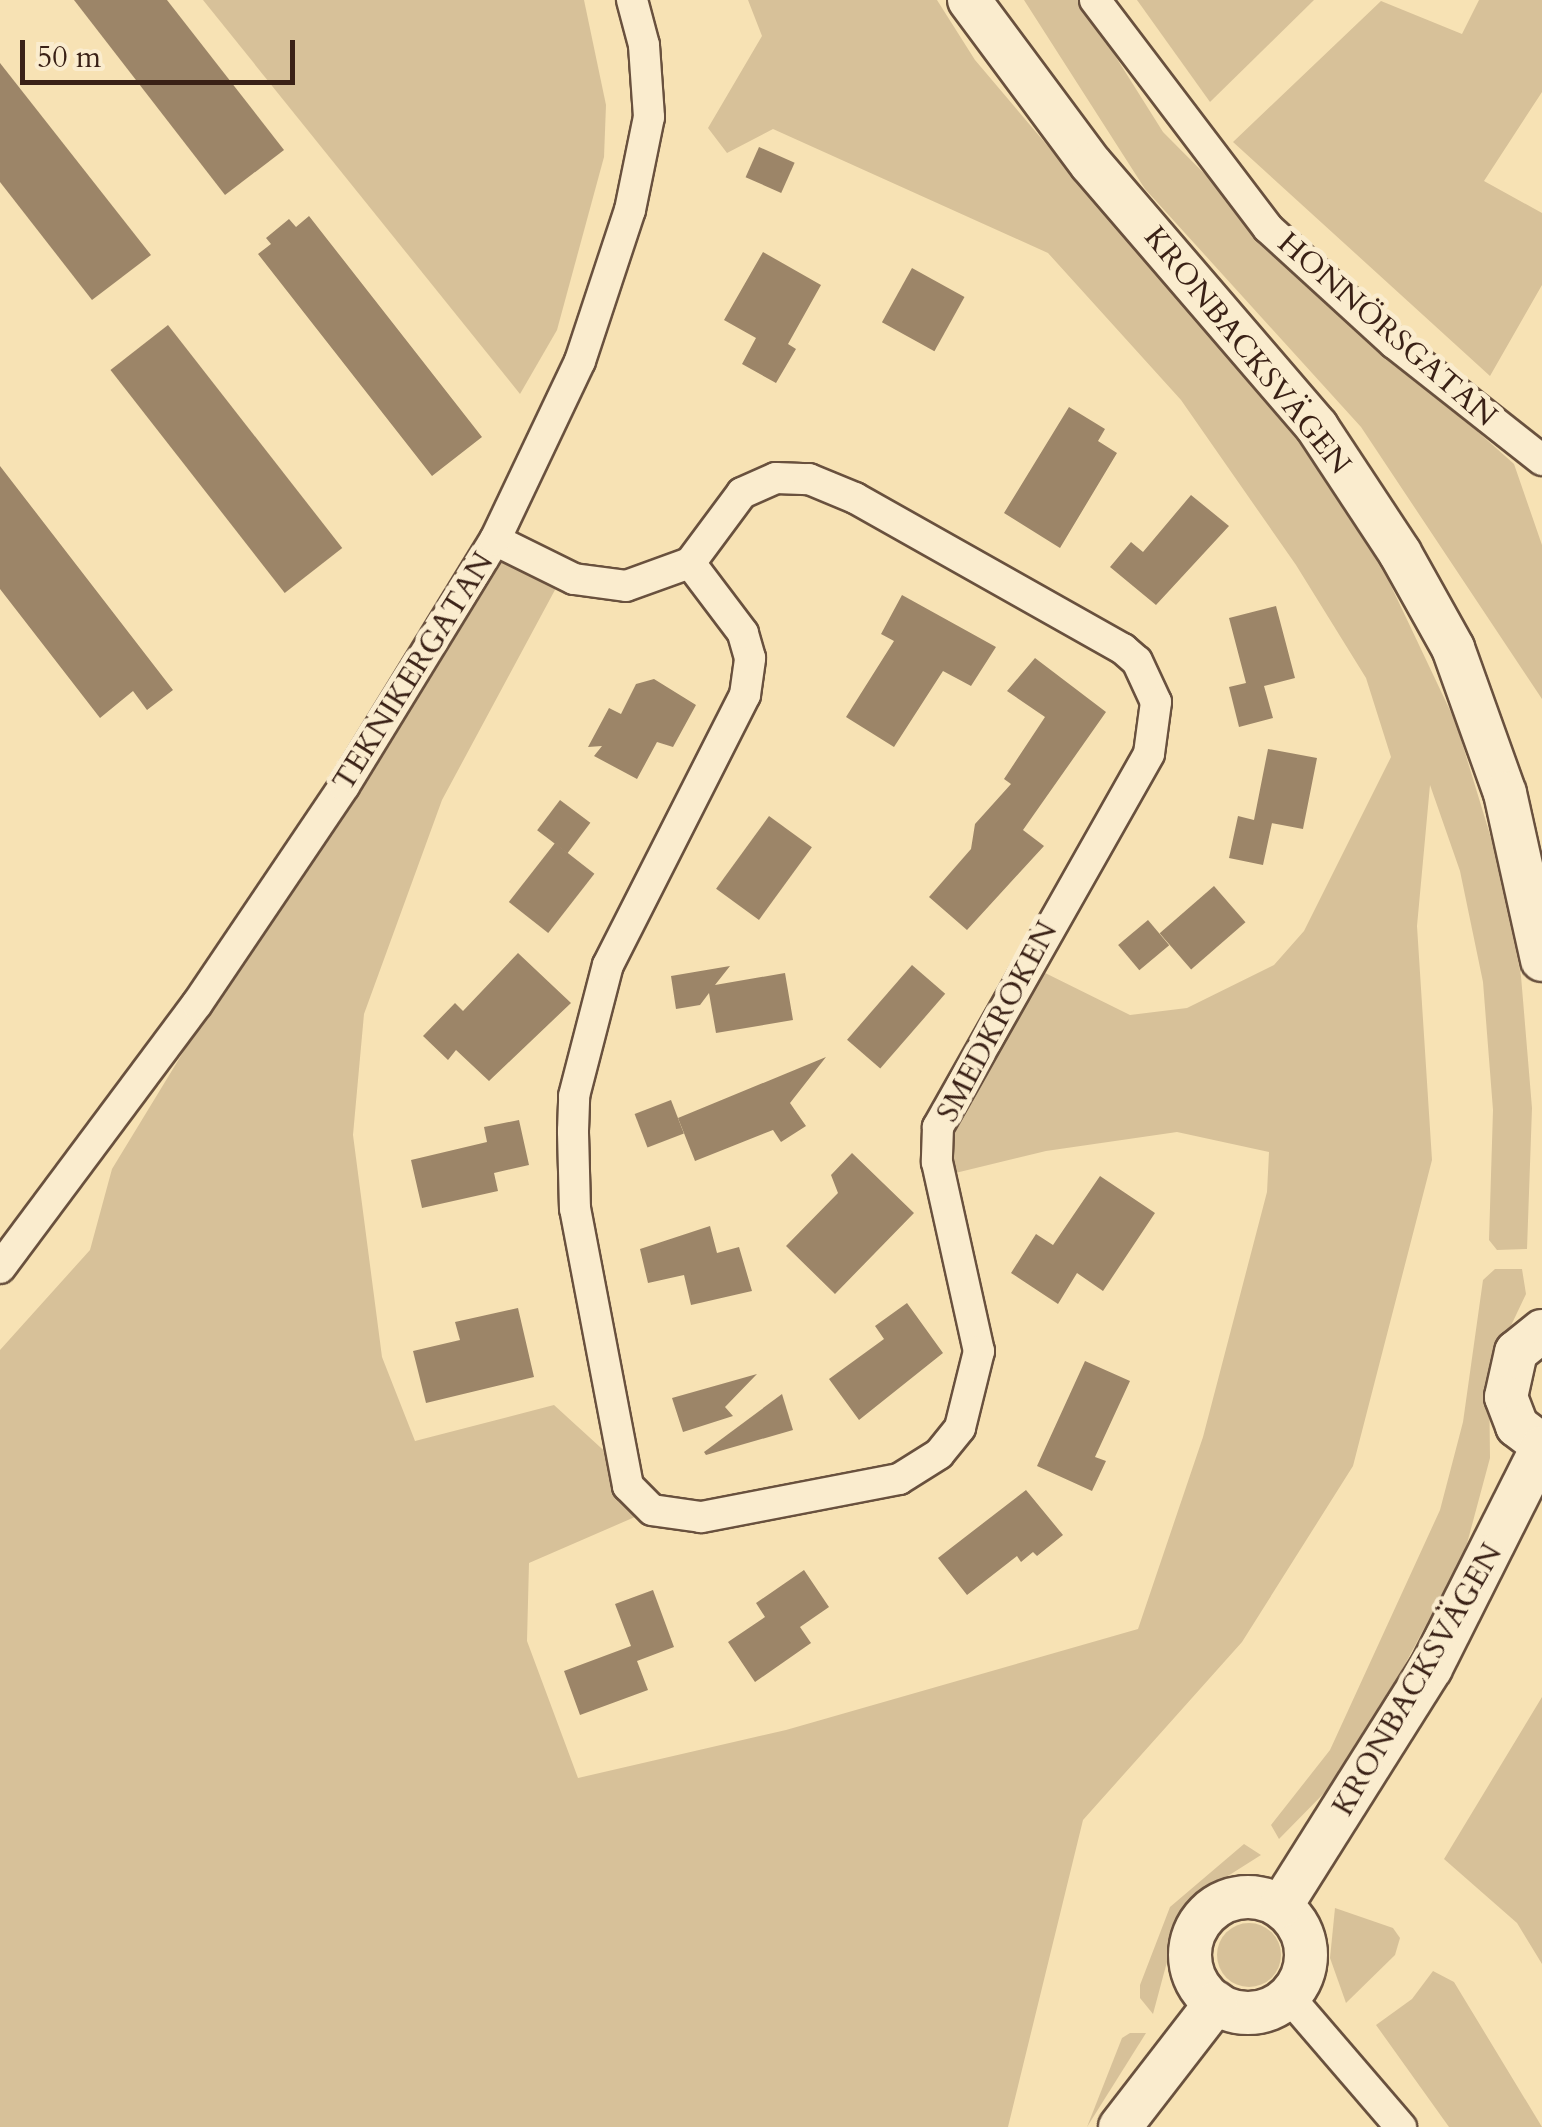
<!DOCTYPE html>
<meta charset="utf-8">
<style>
body{margin:0}
#map{position:relative;width:1542px;height:2127px;overflow:hidden;background:#f7e2b4;font-family:Cardo,serif}
div>[style]{position:absolute}
.green>*{inset:0;background:#d7c199}
.round{border-radius:50%}
.building>*{inset:0;background:#9c8568;transform-origin:0 0}
.roads{filter:drop-shadow(2px 0 #69513e) drop-shadow(-2px 0 #69513e) drop-shadow(0 2px #69513e) drop-shadow(0 -2px #69513e)}
.street>*{height:30px;margin:-15px;padding:0 15px;transform-origin:15px;border-radius:15px;background:#faecce}
.secondary>*{height:42px;margin:-21px;padding:0 21px;transform-origin:21px;border-radius:21px;background:#faecce}
.secondary>.ring{margin:-21px;padding:0;box-sizing:content-box;background:none;border:42px solid #faecce;border-radius:50%}
span{translate:-50% -50%;white-space:nowrap;text-align:center;line-height:1.15;-webkit-text-stroke:10px #faecce;paint-order:stroke}
.street-label{font-size:30px;color:#3a2116}
.scale{position:absolute;left:20px;top:40px;width:275px;height:45px;box-sizing:border-box;border:5px solid #3a2116;border-top:0;padding-left:12px;font-size:30px;line-height:35px;white-space:nowrap;color:#3a2116;-webkit-text-stroke:8px #faecce;paint-order:stroke}
</style>
<div id="map">
<div class="green">
<div style="clip-path:polygon(203px 0,584px 0,606px 105px,604px 157px,557px 330px,520px 394px)"></div>
<div style="clip-path:polygon(748px 0,937px 0,975px 60px,1313px 459px,1374px 550px,1456px 723px,1498px 861px,1521px 976px,1532px 1108px,1527px 1249px,1497px 1250px,1489px 1240px,1493px 1110px,1483px 982px,1460px 871px,1430px 785px,1417px 926px,1432px 1160px,1353px 1466px,1242px 1642px,1083px 1820px,1008px 2127px,0 2127px,0 1350px,90px 1250px,112px 1169px,495px 540px,563px 575px,442px 800px,364px 1014px,353px 1135px,382px 1357px,415px 1441px,554px 1405px,623px 1468px,651px 1510px,529px 1563px,527px 1641px,578px 1778px,786px 1730px,1138px 1629px,1203px 1437px,1267px 1192px,1269px 1152px,1177px 1132px,1046px 1151px,943px 1176px,942px 1129px,1027px 964px,1130px 1015px,1187px 1008px,1274px 965px,1304px 931px,1391px 757px,1366px 678px,1296px 565px,1181px 400px,1048px 253px,773px 129px,727px 153px,708px 128px,762px 36px)"></div>
<div style="clip-path:polygon(1024px 0,1080px 0,1163px 132px,1331px 301px,1514px 464px,1542px 545px,1542px 699px,1361px 427px,1145px 189px)"></div>
<div style="clip-path:polygon(1137px 0,1314px 0,1210px 102px)"></div>
<div style="clip-path:polygon(1479px 0,1542px 0,1542px 92px,1484px 181px,1542px 213px,1542px 285px,1490px 376px,1233px 142px,1381px 1px,1462px 34px)"></div>
<div style="clip-path:polygon(1495px 1269px,1522px 1269px,1526px 1294px,1489px 1372px,1490px 1458px,1465px 1551px,1374px 1723px,1333px 1784px,1279px 1839px,1271px 1825px,1330px 1750px,1440px 1510px,1463px 1422px,1483px 1280px)"></div>
<div style="clip-path:polygon(1542px 1697px,1542px 1964px,1517px 1923px,1444px 1859px)"></div>
<div style="clip-path:polygon(1244px 1844px,1261px 1855px,1201px 1893px,1179px 1917px,1153px 2014px,1140px 1998px,1140px 1985px,1170px 1907px)"></div>
<div style="clip-path:polygon(1335px 1908px,1393px 1928px,1400px 1938px,1395px 1955px,1346px 2003px,1330px 1958px)"></div>
<div class="round" style="left:1217px;top:1923px;width:64px;height:64px"></div>
<div style="clip-path:polygon(1433px 1971px,1454px 1982px,1542px 2127px,1449px 2127px,1376px 2025px,1412px 1999px)"></div>
<div style="clip-path:polygon(1130px 2033px,1146px 2033px,1087px 2127px,1122px 2038px)"></div>
</div>
<div class="building">
<div style="clip-path:polygon(74px 0,167px 0,284px 150px,225px 195px)"></div>
<div style="clip-path:polygon(0 63px,151px 255px,92px 300px,0 182px)"></div>
<div style="left:759px;top:147px;width:39px;height:33px;rotate:24deg"></div>
<div style="clip-path:polygon(309px 216px,482px 437px,432px 476px,258px 254px,271px 244px,266px 238px,289px 219px,296px 227px)"></div>
<div style="clip-path:polygon(763px 252px,821px 285px,788px 344px,796px 349px,776px 383px,742px 364px,756px 338px,724px 320px)"></div>
<div style="left:912px;top:268px;width:60px;height:62px;rotate:29deg"></div>
<div style="left:168px;top:325px;width:283px;height:73px;rotate:52deg"></div>
<div style="clip-path:polygon(1069px 407px,1105px 429px,1098px 441px,1117px 453px,1060px 548px,1004px 513px)"></div>
<div style="clip-path:polygon(0 466px,173px 690px,147px 710px,133px 691px,100px 718px,0 589px)"></div>
<div style="clip-path:polygon(1191px 495px,1229px 526px,1156px 605px,1110px 567px,1131px 542px,1143px 552px)"></div>
<div style="clip-path:polygon(902px 595px,996px 647px,971px 686px,943px 671px,894px 747px,846px 717px,894px 641px,881px 634px)"></div>
<div style="clip-path:polygon(1276px 606px,1295px 678px,1264px 686px,1273px 718px,1239px 727px,1229px 687px,1246px 683px,1229px 618px)"></div>
<div style="clip-path:polygon(1035px 658px,1106px 712px,1023px 830px,1044px 846px,967px 930px,929px 897px,971px 849px,975px 824px,1011px 784px,1004px 779px,1045px 717px,1007px 691px)"></div>
<div style="clip-path:polygon(654px 679px,696px 705px,673px 747px,657px 742px,637px 779px,594px 756px,602px 746px,588px 747px,609px 708px,621px 714px,636px 684px)"></div>
<div style="clip-path:polygon(1268px 749px,1317px 758px,1303px 829px,1261px 821px,1272px 823px,1263px 865px,1229px 858px,1238px 816px,1254px 820px)"></div>
<div style="left:560px;top:800px;width:38px;height:38px;rotate:37deg"></div>
<div style="left:769px;top:816px;width:53px;height:90px;rotate:36deg"></div>
<div style="left:555px;top:843px;width:50px;height:75px;rotate:38deg"></div>
<div style="left:1214px;top:886px;width:48px;height:72px;rotate:49deg"></div>
<div style="left:1148px;top:920px;width:33px;height:39px;rotate:50deg"></div>
<div style="clip-path:polygon(518px 953px,571px 1003px,489px 1081px,456px 1050px,448px 1060px,423px 1036px,455px 1003px,463px 1011px)"></div>
<div style="left:912px;top:965px;width:44px;height:99px;rotate:41deg"></div>
<div style="clip-path:polygon(730px 966px,715px 985px,785px 973px,793px 1020px,716px 1033px,709px 993px,700px 1005px,676px 1009px,671px 976px)"></div>
<div style="clip-path:polygon(826px 1057px,790px 1103px,806px 1126px,781px 1142px,773px 1130px,695px 1161px,678px 1118px)"></div>
<div style="left:671px;top:1100px;width:36px;height:39px;rotate:69deg"></div>
<div style="clip-path:polygon(519px 1120px,529px 1165px,494px 1173px,498px 1191px,422px 1208px,411px 1160px,487px 1142px,484px 1127px)"></div>
<div style="clip-path:polygon(852px 1153px,914px 1213px,835px 1294px,786px 1246px,838px 1193px,831px 1175px)"></div>
<div style="clip-path:polygon(1100px 1176px,1155px 1213px,1103px 1291px,1077px 1273px,1058px 1304px,1011px 1273px,1036px 1234px,1053px 1245px)"></div>
<div style="clip-path:polygon(710px 1226px,717px 1253px,739px 1247px,752px 1291px,691px 1305px,684px 1275px,648px 1283px,640px 1249px)"></div>
<div style="clip-path:polygon(907px 1303px,943px 1353px,859px 1420px,829px 1379px,884px 1339px,875px 1326px)"></div>
<div style="clip-path:polygon(518px 1308px,534px 1377px,426px 1403px,413px 1351px,460px 1340px,455px 1322px)"></div>
<div style="clip-path:polygon(1085px 1361px,1130px 1381px,1095px 1457px,1106px 1461px,1092px 1491px,1037px 1466px)"></div>
<div style="clip-path:polygon(757px 1374px,725px 1407px,733px 1416px,683px 1432px,672px 1398px)"></div>
<div style="clip-path:polygon(782px 1394px,793px 1430px,706px 1455px,704px 1452px)"></div>
<div style="clip-path:polygon(1026px 1490px,1063px 1535px,1037px 1556px,1033px 1552px,1021px 1562px,1017px 1556px,967px 1595px,938px 1558px)"></div>
<div style="clip-path:polygon(804px 1570px,829px 1607px,800px 1627px,811px 1643px,755px 1682px,728px 1642px,765px 1617px,756px 1603px)"></div>
<div style="clip-path:polygon(653px 1590px,674px 1647px,637px 1661px,648px 1690px,580px 1715px,564px 1671px,631px 1646px,615px 1604px)"></div>
</div>
<div class="roads">
<div class="street">
<div style="left:1095px;top:0;width:286px;rotate:52.8deg"></div>
<div style="left:1268px;top:228px;width:171px;rotate:42.4deg"></div>
<div style="left:1394px;top:343px;width:189px;rotate:38.3deg"></div>
<div style="left:495px;top:540px;width:88px;rotate:26.3deg"></div>
<div style="left:574px;top:579px;width:52px;rotate:7.7deg"></div>
<div style="left:626px;top:586px;width:68px;rotate:-19.8deg"></div>
<div style="left:690px;top:563px;width:87px;rotate:-53.4deg"></div>
<div style="left:742px;top:493px;width:37px;rotate:-24deg"></div>
<div style="left:776px;top:478px;width:33px;rotate:2deg"></div>
<div style="left:809px;top:479px;width:50px;rotate:22.4deg"></div>
<div style="left:855px;top:498px;width:308px;rotate:29.4deg"></div>
<div style="left:1123px;top:649px;width:18px;rotate:41deg"></div>
<div style="left:1137px;top:661px;width:45px;rotate:65.1deg"></div>
<div style="left:1156px;top:702px;width:52px;rotate:97.7deg"></div>
<div style="left:1149px;top:754px;width:429px;rotate:119.5deg"></div>
<div style="left:938px;top:1127px;width:35px;rotate:92deg"></div>
<div style="left:937px;top:1162px;width:194px;rotate:77.5deg"></div>
<div style="left:979px;top:1351px;width:79px;rotate:103.9deg"></div>
<div style="left:960px;top:1428px;width:33px;rotate:129deg"></div>
<div style="left:939px;top:1454px;width:47px;rotate:148deg"></div>
<div style="left:899px;top:1479px;width:202px;rotate:169.1deg"></div>
<div style="left:701px;top:1517px;width:49px;rotate:-171.9deg"></div>
<div style="left:652px;top:1510px;width:34px;rotate:-135deg"></div>
<div style="left:628px;top:1486px;width:282px;rotate:-100.8deg"></div>
<div style="left:575px;top:1209px;width:78px;rotate:-91.5deg"></div>
<div style="left:573px;top:1131px;width:35px;rotate:-88deg"></div>
<div style="left:574px;top:1096px;width:135px;rotate:-75.5deg"></div>
<div style="left:608px;top:965px;width:303px;rotate:-63.1deg"></div>
<div style="left:745px;top:695px;width:37px;rotate:-82deg"></div>
<div style="left:750px;top:658px;width:26px;rotate:-106deg"></div>
<div style="left:743px;top:633px;width:88px;rotate:-127.1deg"></div>
<div style="left:0;top:1268px;width:329px;rotate:-53.3deg"></div>
<div style="left:197px;top:1004px;width:263px;rotate:-56deg"></div>
<div style="left:344px;top:786px;width:289px;rotate:-58.5deg"></div>
<div style="left:495px;top:540px;width:198px;rotate:-64.6deg"></div>
<div style="left:580px;top:361px;width:159px;rotate:-71.7deg"></div>
<div style="left:630px;top:210px;width:95px;rotate:-78.5deg"></div>
<div style="left:649px;top:117px;width:72px;rotate:-94deg"></div>
<div style="left:644px;top:45px;width:47px;rotate:-104.9deg"></div>
<div style="left:1289px;top:1997px;width:172px;rotate:49.3deg"></div>
</div>
<div class="secondary">
<div style="left:969px;top:0;width:204px;rotate:53.4deg"></div>
<div style="left:1091px;top:164px;width:347px;rotate:49.3deg"></div>
<div style="left:1317px;top:427px;width:151px;rotate:56.6deg"></div>
<div style="left:1400px;top:553px;width:109px;rotate:60.8deg"></div>
<div style="left:1453px;top:648px;width:154px;rotate:70.3deg"></div>
<div style="left:1505px;top:793px;width:171px;rotate:77.5deg"></div>
<div style="left:1542px;top:1331px;width:33px;rotate:141deg"></div>
<div style="left:1516px;top:1352px;width:46px;rotate:102.5deg"></div>
<div style="left:1506px;top:1397px;width:31px;rotate:69deg"></div>
<div style="left:1517px;top:1426px;width:31px;rotate:37deg"></div>
<div class="ring" style="left:1190px;top:1897px;width:74px;height:74px"></div>
<div style="left:1281px;top:1906px;width:281px;rotate:-57.8deg"></div>
<div style="left:1431px;top:1668px;width:247px;rotate:-63.3deg"></div>
<div style="left:1120px;top:2127px;width:157px;rotate:-52.3deg"></div>
</div>
</div>
<div class="street-label">
<span style="left:1387px;top:330px;rotate:41deg">HONNÖRSGATAN</span>
<span style="left:1247px;top:351px;rotate:51deg">KRONBACKSVÄGEN</span>
<span style="left:414px;top:672px;rotate:-58deg">TEKNIKERGATAN</span>
<span style="left:998px;top:1022px;rotate:-62deg">SMEDKROKEN</span>
<span style="left:1418px;top:1680px;rotate:-60deg">KRONBACKSVÄGEN</span>
</div>
<div class="scale">50 m</div>
</div>
